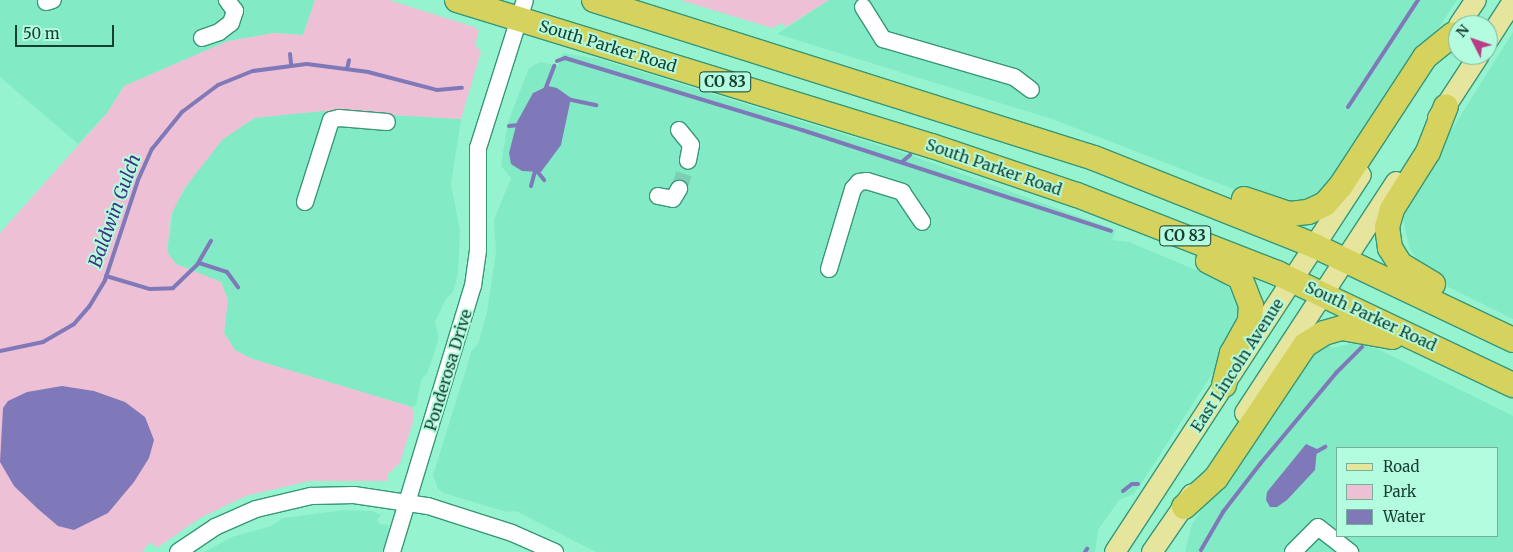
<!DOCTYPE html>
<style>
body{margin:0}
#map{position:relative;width:1513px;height:552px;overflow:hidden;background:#96f3d0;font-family:Merriweather,serif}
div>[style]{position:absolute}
.built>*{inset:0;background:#82ebc5}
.green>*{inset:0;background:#eec0d6}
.water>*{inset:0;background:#7f79b9}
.stream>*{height:4px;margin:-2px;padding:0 2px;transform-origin:2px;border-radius:2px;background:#7f79b9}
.minor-tunnel>*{height:16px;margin-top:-8px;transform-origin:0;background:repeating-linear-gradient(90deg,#7ccfb0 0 16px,transparent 0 24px)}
.roads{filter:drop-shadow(1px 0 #379778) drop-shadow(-1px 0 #379778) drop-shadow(0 1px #379778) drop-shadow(0 -1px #379778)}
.minor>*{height:16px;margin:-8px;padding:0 8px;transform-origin:8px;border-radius:8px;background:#fff}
.major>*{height:20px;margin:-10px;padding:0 10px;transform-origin:10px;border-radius:10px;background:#e6e59e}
.highway>*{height:24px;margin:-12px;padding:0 12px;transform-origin:12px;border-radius:12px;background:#d5d35e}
span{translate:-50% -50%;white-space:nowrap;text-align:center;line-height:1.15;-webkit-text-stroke:4px #b4fcdf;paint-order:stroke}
.shield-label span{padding:1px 4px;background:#b4fcdf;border:1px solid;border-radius:4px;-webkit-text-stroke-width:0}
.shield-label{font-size:15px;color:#163e31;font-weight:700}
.street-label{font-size:16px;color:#163e31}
.water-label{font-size:18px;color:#413280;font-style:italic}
.legend{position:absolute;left:1336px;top:447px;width:162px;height:90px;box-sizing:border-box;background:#b4fcdf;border:1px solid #75b099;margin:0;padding:6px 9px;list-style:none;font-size:15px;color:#163e31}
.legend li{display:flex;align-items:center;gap:10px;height:25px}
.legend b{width:25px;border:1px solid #75b099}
.north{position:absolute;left:1448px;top:15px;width:50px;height:50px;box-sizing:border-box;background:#b4fcdf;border:1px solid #75b099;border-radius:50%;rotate:311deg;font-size:14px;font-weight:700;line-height:20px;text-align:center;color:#163e31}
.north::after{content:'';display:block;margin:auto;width:18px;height:22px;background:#ba3b86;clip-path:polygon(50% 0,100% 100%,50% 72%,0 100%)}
.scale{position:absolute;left:15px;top:25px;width:99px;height:22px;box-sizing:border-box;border:2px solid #163e31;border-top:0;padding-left:6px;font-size:15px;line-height:18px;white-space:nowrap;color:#163e31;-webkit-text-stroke:4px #b4fcdf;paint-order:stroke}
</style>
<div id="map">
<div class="built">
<div style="clip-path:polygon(0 0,315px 0,303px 35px,274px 33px,228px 41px,124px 86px,107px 113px,78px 144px,0 77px)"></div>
<div style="clip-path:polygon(829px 0,1457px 0,1341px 177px,1320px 199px,1272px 204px,1052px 119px,777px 34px)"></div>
<div style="clip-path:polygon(1513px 32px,1513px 319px,1428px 277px,1410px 249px,1403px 219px,1410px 196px)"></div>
<div style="clip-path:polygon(563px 53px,599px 59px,910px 155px,1116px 230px,1112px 240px,1129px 242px,1227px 283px,1238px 308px,1236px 337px,1139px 487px,1133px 494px,1119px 500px,1098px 530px,1095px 552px,596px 552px,516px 511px,506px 512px,444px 493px,438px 489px,433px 475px,472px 350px,478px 344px,487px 312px,496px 252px,494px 220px,511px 178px,501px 166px,508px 122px,529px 68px,540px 62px,558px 66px)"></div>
<div style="clip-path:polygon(323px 111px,461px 119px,451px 184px,460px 231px,458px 273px,453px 292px,446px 299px,435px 322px,439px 338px,427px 374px,422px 378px,416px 405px,412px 407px,252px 359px,235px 350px,224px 333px,228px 300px,221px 282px,176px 264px,167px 252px,173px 209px,194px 174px,222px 140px,238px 127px,260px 116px)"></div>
<div style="clip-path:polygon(evenodd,1328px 341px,1331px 348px,1353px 343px,1376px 348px,1513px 416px,1513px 552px,1185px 552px,1192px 524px,1294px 368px,1328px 341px,1337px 448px,1497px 448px,1497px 536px,1337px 536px,1337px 448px)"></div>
<div style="clip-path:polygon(344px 510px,372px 511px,381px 515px,377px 520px,380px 524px,388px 525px,389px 530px,382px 552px,204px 552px,232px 537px,271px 526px,283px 518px)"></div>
</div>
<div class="green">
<div style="clip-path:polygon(315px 0,389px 0,474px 27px,479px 31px,475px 45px,481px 52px,461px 119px,323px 111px,254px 118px,222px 140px,184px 189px,171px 215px,167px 252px,176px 264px,221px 282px,228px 300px,224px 333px,235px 350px,252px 359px,412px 407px,414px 418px,400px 463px,388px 474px,388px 481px,309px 481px,246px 496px,200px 518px,157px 548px,150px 542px,142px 552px,0 552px,0 233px,107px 113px,124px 86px,228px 41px,274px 33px,303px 35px)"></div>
<div style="clip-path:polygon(680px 0,829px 0,786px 27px,782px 23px,772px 28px)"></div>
</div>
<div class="water">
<div style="clip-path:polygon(548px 86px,557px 88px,571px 98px,561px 145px,541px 172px,522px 171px,511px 164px,509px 153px,517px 122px,533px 93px)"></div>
<div style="clip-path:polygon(62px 386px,94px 391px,125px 402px,145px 417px,154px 440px,149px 458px,134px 482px,108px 513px,74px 530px,58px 526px,38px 509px,14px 486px,0 462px,3px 408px,8px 401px,27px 392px)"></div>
<div style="clip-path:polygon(1306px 444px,1317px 449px,1315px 470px,1287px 500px,1277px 507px,1270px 507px,1266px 500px,1267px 492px)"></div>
</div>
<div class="stream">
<div style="left:290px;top:54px;width:10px;rotate:84deg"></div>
<div style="left:557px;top:61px;width:9px;rotate:-21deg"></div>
<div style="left:565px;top:58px;width:248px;rotate:16.9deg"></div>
<div style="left:802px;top:130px;width:325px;rotate:18.1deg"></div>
<div style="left:347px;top:69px;width:9px;rotate:-77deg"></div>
<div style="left:545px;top:90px;width:26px;rotate:-69deg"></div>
<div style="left:567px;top:99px;width:30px;rotate:12deg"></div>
<div style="left:1348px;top:107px;width:128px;rotate:-56.8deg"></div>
<div style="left:509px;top:126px;width:10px;rotate:-6deg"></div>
<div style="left:902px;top:162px;width:11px;rotate:-41deg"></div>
<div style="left:536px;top:170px;width:13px;rotate:51deg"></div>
<div style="left:531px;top:186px;width:16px;rotate:-75deg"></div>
<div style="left:199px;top:263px;width:29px;rotate:18deg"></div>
<div style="left:227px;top:272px;width:19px;rotate:54deg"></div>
<div style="left:106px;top:276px;width:46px;rotate:16.5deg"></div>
<div style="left:150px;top:289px;width:23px;rotate:-2deg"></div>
<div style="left:173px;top:288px;width:33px;rotate:-44deg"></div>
<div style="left:197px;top:265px;width:28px;rotate:-60deg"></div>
<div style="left:0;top:351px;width:44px;rotate:-11.8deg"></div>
<div style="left:43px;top:342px;width:36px;rotate:-30deg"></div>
<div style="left:74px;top:324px;width:23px;rotate:-49deg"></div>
<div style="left:89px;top:307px;width:31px;rotate:-59deg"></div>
<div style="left:105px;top:280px;width:105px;rotate:-71.7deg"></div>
<div style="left:138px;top:180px;width:34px;rotate:-66deg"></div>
<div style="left:152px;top:149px;width:48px;rotate:-51deg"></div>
<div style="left:182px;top:112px;width:45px;rotate:-36.9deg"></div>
<div style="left:218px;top:85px;width:38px;rotate:-22deg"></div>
<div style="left:253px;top:71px;width:54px;rotate:-7.4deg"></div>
<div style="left:307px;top:64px;width:62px;rotate:7.5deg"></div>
<div style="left:368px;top:72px;width:71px;rotate:14.6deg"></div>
<div style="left:437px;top:90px;width:25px;rotate:-5deg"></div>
<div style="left:1314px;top:453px;width:13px;rotate:-29deg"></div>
<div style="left:1123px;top:491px;width:11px;rotate:-38deg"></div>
<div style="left:1132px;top:484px;width:6px"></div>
<div style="left:1201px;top:550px;width:44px;rotate:-59.9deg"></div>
<div style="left:1223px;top:512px;width:61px;rotate:-52.4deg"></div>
<div style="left:1260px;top:464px;width:119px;rotate:-50.1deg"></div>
<div style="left:1336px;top:373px;width:37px;rotate:-45deg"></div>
<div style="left:1085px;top:552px;width:4px;rotate:-56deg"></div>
</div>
<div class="minor-tunnel">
<div style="left:679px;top:189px;width:29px;rotate:-72deg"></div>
</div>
<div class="roads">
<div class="minor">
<div style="left:46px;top:2px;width:7px;rotate:-16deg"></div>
<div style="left:863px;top:7px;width:38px;rotate:58deg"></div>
<div style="left:883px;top:39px;width:136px;rotate:16.2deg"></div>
<div style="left:1014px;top:77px;width:21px;rotate:37deg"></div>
<div style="left:202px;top:38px;width:18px;rotate:-19deg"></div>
<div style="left:219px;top:32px;width:15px;rotate:-37deg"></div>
<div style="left:231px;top:23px;width:13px;rotate:-72deg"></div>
<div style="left:235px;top:11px;width:14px;rotate:-126deg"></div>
<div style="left:679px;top:130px;width:19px;rotate:51deg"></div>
<div style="left:691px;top:145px;width:16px;rotate:101deg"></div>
<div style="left:658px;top:196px;width:15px;rotate:11deg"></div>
<div style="left:673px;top:199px;width:12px;rotate:-59deg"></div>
<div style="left:305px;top:202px;width:86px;rotate:-72.4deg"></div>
<div style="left:331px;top:120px;width:8px;rotate:-14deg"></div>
<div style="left:339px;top:118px;width:48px;rotate:4.8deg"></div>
<div style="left:829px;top:269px;width:84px;rotate:-73.3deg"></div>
<div style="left:853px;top:189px;width:9px;rotate:-49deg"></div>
<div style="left:859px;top:182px;width:8px;rotate:-7deg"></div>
<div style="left:867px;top:181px;width:37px;rotate:17deg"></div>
<div style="left:902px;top:192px;width:36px;rotate:56deg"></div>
<div style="left:178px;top:552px;width:45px;rotate:-34deg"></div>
<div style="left:215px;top:527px;width:45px;rotate:-23.7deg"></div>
<div style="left:256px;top:509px;width:57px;rotate:-13.3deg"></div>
<div style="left:311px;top:496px;width:43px;rotate:-1.3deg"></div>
<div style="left:354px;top:495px;width:75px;rotate:8.5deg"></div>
<div style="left:428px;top:506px;width:88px;rotate:17.8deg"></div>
<div style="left:512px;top:533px;width:47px;rotate:23.8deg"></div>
<div style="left:392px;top:552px;width:278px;rotate:-73.1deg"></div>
<div style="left:473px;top:286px;width:37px;rotate:-82deg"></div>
<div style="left:478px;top:249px;width:101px;rotate:-90deg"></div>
<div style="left:478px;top:148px;width:155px;rotate:-72.4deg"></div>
<div style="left:1293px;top:552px;width:35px;rotate:-45deg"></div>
<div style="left:1318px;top:527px;width:41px;rotate:38deg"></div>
</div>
<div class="major">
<div style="left:1459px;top:25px;width:30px;rotate:-56deg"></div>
<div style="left:1488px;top:40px;width:46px;rotate:-57.3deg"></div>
<div style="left:1438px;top:118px;width:75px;rotate:-56.9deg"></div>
<div style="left:1245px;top:413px;width:276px;rotate:-56.8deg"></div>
<div style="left:1115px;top:552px;width:450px;rotate:-56.9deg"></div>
<div style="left:1152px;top:552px;width:70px;rotate:-55.4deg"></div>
</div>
<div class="highway">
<div style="left:457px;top:0;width:497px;rotate:17.1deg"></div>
<div style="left:932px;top:146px;width:153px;rotate:18.7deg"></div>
<div style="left:1077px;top:195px;width:215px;rotate:21.3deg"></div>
<div style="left:1277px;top:273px;width:261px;rotate:25.4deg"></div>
<div style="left:594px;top:0;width:524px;rotate:17.54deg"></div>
<div style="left:1094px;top:158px;width:238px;rotate:21.7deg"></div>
<div style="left:1315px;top:246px;width:219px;rotate:25.4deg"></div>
<div style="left:1244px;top:199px;width:47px;rotate:18.4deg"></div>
<div style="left:1289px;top:214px;width:19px;rotate:-6deg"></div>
<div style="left:1308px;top:212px;width:19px;rotate:-25deg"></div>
<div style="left:1325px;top:204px;width:23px;rotate:-49deg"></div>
<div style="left:1340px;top:187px;width:155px;rotate:-56.8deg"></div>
<div style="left:1425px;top:57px;width:36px;rotate:-39deg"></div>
<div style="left:1208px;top:261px;width:36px;rotate:27deg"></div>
<div style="left:1240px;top:277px;width:30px;rotate:69deg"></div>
<div style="left:1251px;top:305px;width:16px;rotate:94deg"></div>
<div style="left:1250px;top:321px;width:37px;rotate:119deg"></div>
<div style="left:1232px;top:353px;width:33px;rotate:104deg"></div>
<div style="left:1433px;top:284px;width:39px;rotate:-149deg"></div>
<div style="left:1400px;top:264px;width:19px;rotate:-122deg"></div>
<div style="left:1390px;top:248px;width:21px;rotate:-98deg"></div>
<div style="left:1387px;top:227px;width:19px;rotate:-74deg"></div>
<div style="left:1392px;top:209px;width:67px;rotate:-57.7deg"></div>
<div style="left:1428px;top:152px;width:49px;rotate:-68.6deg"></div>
<div style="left:1184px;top:507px;width:43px;rotate:-42.2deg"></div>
<div style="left:1216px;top:478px;width:160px;rotate:-56.2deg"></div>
<div style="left:1305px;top:345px;width:22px;rotate:-32deg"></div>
<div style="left:1324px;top:333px;width:19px;rotate:-16deg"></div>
<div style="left:1342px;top:328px;width:51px;rotate:10.2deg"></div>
</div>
</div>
<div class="shield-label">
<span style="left:725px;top:82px">CO 83</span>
<span style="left:1185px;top:236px">CO 83</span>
</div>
<div class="street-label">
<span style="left:608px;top:46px;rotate:17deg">South Parker Road</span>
<span style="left:994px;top:167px;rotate:19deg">South Parker Road</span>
<span style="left:1371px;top:316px;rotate:25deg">South Parker Road</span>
<span style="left:1237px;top:365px;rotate:-57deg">East Lincoln Avenue</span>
<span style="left:448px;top:370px;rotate:-73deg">Ponderosa Drive</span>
</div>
<div class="water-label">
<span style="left:115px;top:211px;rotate:-70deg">Baldwin Gulch</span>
</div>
<ul class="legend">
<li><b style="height:6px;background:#e6e59e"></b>Road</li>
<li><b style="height:14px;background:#eec0d6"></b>Park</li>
<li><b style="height:14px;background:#7f79b9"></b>Water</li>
</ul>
<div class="north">N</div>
<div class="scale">50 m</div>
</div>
